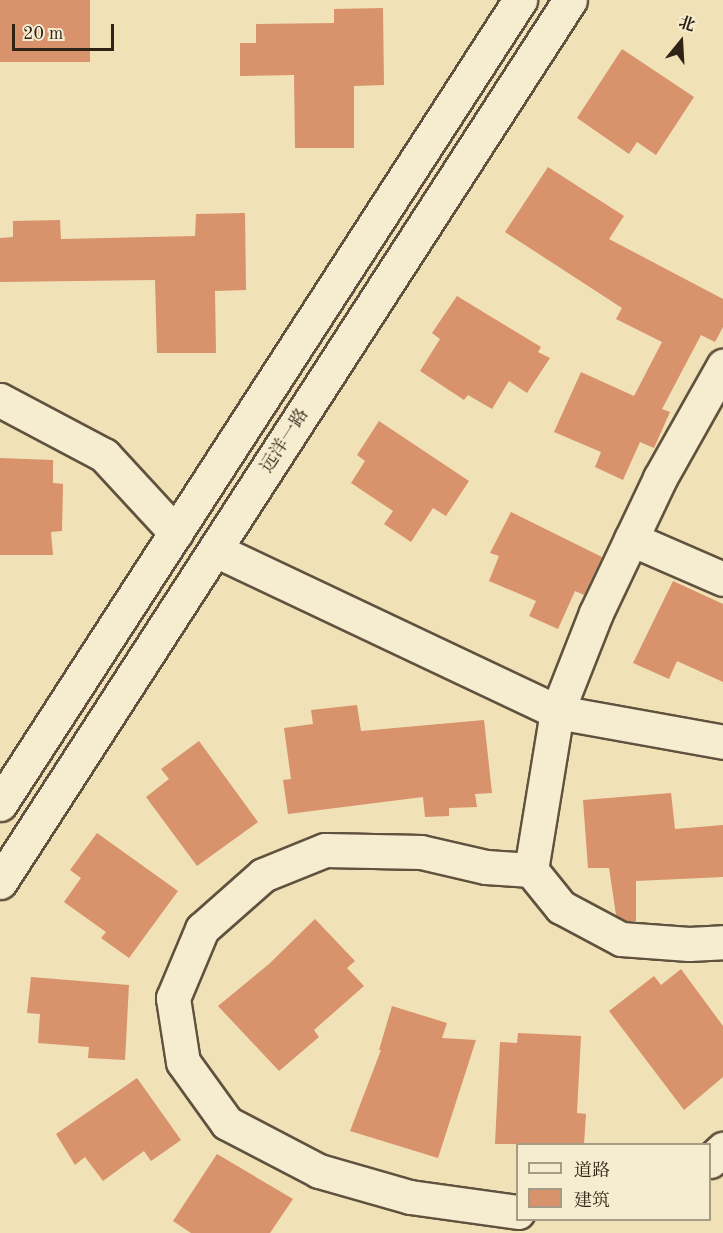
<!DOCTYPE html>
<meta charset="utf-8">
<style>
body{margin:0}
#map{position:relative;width:723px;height:1233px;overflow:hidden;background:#f1e1b7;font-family:"Old Standard TT","Noto Serif SC",serif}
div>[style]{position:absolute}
.building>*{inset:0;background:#d8926c;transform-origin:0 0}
.roads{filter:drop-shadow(2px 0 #60523e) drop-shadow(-2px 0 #60523e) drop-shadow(0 2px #60523e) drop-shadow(0 -2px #60523e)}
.minor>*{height:33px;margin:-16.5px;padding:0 16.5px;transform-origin:16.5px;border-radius:16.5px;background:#f6ecd0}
span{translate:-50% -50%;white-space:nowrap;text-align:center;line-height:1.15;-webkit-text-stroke:6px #f6ecd0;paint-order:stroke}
.street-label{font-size:18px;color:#2f2315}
.legend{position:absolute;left:516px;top:1143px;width:195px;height:78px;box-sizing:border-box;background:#f6ecd0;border:2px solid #a69c85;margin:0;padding:8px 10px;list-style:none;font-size:18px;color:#2f2315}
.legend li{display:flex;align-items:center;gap:12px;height:30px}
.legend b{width:30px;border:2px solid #a69c85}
.north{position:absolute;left:651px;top:12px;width:60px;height:60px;-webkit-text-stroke:4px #f6ecd0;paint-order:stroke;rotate:18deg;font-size:16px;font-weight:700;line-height:24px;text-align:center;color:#2f2315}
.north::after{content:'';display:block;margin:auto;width:21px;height:27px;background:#2f2315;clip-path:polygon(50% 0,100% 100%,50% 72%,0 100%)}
.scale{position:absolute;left:12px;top:24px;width:102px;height:27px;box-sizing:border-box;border:3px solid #2f2315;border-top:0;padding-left:8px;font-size:18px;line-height:21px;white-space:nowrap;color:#2f2315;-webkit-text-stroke:4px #f6ecd0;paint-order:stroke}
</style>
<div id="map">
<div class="building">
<div style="left:0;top:0;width:90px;height:62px"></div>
<div style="clip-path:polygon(383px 8px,384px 85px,354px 86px,354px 148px,295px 148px,294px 75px,240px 76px,240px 43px,256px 43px,256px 24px,334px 23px,334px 9px)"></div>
<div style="clip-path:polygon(622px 49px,694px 97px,656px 155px,637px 142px,629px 154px,577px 118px)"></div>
<div style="clip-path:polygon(548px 167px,624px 216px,609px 239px,723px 299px,723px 327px,715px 342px,701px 335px,662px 409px,670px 412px,654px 448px,640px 442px,623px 480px,595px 467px,601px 452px,554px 432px,581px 372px,634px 396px,662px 342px,616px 319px,622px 308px,505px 232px)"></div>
<div style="clip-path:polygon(245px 213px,246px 290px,215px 291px,216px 353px,157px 353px,155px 280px,0 282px,0 238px,13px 237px,13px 221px,60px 220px,61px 239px,195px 236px,196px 214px)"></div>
<div style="clip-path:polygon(457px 296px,541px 347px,538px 352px,550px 358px,527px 393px,509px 381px,492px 409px,468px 395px,464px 400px,420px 371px,440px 339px,432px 333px)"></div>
<div style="clip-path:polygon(379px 421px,469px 481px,446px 516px,433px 508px,411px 542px,384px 524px,393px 511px,351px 483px,365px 461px,357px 455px)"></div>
<div style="clip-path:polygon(0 458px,53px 460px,53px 483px,63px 484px,62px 531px,51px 532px,53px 555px,0 555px)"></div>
<div style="clip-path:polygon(511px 512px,602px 557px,584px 595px,575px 591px,558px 629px,529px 616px,536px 601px,489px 581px,499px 556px,490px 553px)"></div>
<div style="clip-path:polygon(673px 581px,723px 604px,723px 682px,677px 661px,669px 679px,633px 663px)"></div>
<div style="clip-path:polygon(357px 705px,361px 731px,484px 720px,492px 793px,475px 794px,477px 807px,449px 808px,449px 816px,425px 817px,423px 797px,288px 814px,283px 780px,291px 779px,284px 728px,313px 724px,311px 710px)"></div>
<div style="clip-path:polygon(199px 741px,258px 822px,197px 866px,146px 797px,169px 779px,161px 769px)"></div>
<div style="clip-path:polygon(671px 793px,675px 829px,723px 825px,723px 877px,636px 881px,636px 921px,626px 921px,616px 915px,609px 868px,588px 868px,583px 800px)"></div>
<div style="clip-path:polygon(97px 833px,178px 891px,129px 958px,101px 938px,106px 932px,64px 902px,81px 878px,70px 870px)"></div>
<div style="clip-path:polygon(315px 919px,355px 961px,347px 968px,364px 986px,314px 1030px,319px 1037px,279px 1071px,218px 1006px,269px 964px)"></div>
<div style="clip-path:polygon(681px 969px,723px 1026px,723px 1077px,684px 1110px,609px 1011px,654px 976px,661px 985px)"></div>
<div style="clip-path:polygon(31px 977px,129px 985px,125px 1060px,88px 1058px,89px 1047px,38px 1043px,40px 1014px,27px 1013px)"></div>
<div style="clip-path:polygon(392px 1006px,447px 1023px,442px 1038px,476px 1040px,438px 1158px,350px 1131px,381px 1050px,379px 1050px)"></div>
<div style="clip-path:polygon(518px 1033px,581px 1036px,577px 1113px,586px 1114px,584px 1144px,495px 1144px,500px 1042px,517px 1043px)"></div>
<div style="clip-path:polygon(137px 1078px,181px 1140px,151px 1161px,144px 1151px,103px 1181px,85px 1157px,75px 1165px,56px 1134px)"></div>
<div style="clip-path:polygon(217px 1154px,293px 1199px,270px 1233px,191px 1233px,173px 1221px)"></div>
</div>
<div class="roads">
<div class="minor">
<div style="left:0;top:400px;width:118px;rotate:27.9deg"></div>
<div style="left:104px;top:455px;width:106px;rotate:47.3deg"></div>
<div style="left:631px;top:539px;width:100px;rotate:23.5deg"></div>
<div style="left:215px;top:550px;width:378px;rotate:25.3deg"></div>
<div style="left:557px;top:712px;width:169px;rotate:10.2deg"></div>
<div style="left:0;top:804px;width:958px;rotate:-57.11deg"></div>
<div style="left:531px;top:870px;width:160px;rotate:-80.7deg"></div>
<div style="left:557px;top:712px;width:106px;rotate:-68.5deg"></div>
<div style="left:596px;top:613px;width:149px;rotate:-64.6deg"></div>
<div style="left:660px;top:478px;width:129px;rotate:-60.6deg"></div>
<div style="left:0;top:882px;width:1050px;rotate:-57.13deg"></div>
<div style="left:710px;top:1161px;width:18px;rotate:-43deg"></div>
<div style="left:518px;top:1212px;width:109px;rotate:-172.1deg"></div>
<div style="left:410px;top:1197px;width:95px;rotate:-164.1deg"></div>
<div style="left:319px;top:1171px;width:104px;rotate:-152.4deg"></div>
<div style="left:227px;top:1123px;width:75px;rotate:-125.8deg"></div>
<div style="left:183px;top:1062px;width:65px;rotate:-98.9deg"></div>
<div style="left:173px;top:998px;width:75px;rotate:-67.2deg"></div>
<div style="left:202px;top:929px;width:81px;rotate:-41.5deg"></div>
<div style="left:263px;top:875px;width:67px;rotate:-22deg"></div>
<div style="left:325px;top:850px;width:96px;rotate:1.2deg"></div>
<div style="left:421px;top:852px;width:67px;rotate:13deg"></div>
<div style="left:486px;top:867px;width:45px;rotate:3.8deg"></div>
<div style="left:531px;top:870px;width:48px;rotate:51deg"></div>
<div style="left:561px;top:907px;width:68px;rotate:28.1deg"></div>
<div style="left:621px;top:939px;width:68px;rotate:4.2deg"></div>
<div style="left:689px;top:944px;width:34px;rotate:-3deg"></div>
</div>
</div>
<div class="street-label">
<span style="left:285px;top:441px;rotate:-57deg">远洋一路</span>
</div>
<ul class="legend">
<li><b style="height:8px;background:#f6ecd0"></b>道路</li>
<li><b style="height:16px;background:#d8926c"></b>建筑</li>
</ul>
<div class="north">北</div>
<div class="scale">20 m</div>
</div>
